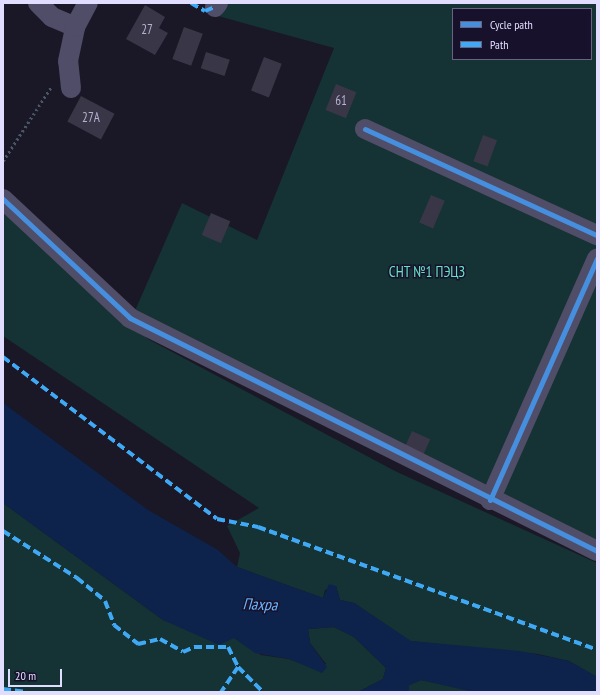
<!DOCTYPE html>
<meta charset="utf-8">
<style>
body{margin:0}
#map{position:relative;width:600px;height:695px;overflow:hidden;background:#1a1726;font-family:"PT Sans Narrow",sans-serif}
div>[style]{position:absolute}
.green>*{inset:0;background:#153234}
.water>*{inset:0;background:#0e234b}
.building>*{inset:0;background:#393647;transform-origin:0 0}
.path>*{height:2.5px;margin-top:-1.25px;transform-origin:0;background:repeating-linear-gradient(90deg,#495665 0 2px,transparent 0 5px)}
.street>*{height:20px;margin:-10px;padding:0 10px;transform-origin:10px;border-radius:10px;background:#4f4d67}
.quiet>*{height:4px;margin-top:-2px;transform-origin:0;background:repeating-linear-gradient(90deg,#3fa9f5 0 8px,transparent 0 12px)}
.cycleway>*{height:5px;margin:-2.5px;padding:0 2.5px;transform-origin:2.5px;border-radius:2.5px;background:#468fdf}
span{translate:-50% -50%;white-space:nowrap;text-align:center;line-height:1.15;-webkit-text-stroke:3px #17112c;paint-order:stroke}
.number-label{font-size:13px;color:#b7b3d1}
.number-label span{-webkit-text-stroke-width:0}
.park-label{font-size:15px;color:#66e1c5}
.water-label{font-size:16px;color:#6bb7ff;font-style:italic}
.frame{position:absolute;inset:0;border:4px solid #e1ddff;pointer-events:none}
.legend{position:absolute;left:452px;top:8px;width:140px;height:52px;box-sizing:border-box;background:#17112c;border:1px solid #686380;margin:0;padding:5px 7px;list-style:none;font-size:12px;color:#e1ddff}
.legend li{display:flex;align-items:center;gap:8px;height:20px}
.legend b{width:20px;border:1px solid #686380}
.scale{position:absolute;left:8px;top:669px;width:54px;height:18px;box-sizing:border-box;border:2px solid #e1ddff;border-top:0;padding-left:5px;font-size:12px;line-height:14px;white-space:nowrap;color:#e1ddff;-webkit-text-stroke:3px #17112c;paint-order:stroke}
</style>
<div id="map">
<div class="green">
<div style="clip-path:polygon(evenodd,226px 3px,597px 3px,597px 543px,134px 313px,182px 203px,257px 240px,334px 48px,218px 16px,226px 3px,453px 9px,591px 9px,591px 59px,453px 59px,453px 9px)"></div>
<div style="clip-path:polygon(3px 210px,148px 339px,395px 471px,597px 563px,597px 677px,569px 661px,538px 654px,410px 641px,354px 603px,340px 600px,336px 586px,325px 590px,323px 598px,237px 567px,240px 553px,227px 526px,259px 508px,3px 336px)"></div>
<div style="clip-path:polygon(3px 503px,163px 620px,234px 638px,261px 655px,289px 659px,308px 666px,326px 664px,310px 643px,308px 629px,334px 627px,354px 637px,386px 668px,383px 679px,358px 692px,3px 692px)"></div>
<div style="clip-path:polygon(421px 680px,463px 689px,473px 692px,409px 692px,409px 685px)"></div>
</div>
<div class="water">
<div style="clip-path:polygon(3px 403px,148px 510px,218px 550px,237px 567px,323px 598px,329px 584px,336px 586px,340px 600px,354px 603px,411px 641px,520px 651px,569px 661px,597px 677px,597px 692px,473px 692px,421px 680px,409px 685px,409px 692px,358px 692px,383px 679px,386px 668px,354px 637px,334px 627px,308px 629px,310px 643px,327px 667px,322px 673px,289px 659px,255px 653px,234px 638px,219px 645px,163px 620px,3px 503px)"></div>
</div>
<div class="building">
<div style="clip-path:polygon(145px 5px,165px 17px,159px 28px,168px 33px,155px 55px,126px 39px)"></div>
<div style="left:184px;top:27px;width:20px;height:34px;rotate:20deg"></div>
<div style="left:206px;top:52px;width:25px;height:17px;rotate:18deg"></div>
<div style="left:264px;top:57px;width:19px;height:36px;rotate:21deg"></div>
<div style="left:336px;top:84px;width:22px;height:28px;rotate:22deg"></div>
<div style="left:81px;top:96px;width:38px;height:29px;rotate:28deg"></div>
<div style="left:483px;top:135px;width:15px;height:28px;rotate:20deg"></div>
<div style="left:431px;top:195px;width:15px;height:30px;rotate:23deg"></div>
<div style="left:211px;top:213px;width:21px;height:24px;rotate:23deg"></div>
<div style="left:412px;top:431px;width:20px;height:17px;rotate:24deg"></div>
</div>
<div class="path">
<div style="left:3px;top:161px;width:88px;rotate:-57deg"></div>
</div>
<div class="street">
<div style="left:38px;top:3px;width:20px;rotate:45deg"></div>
<div style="left:52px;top:17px;width:25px;rotate:23deg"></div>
<div style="left:215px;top:7px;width:5px;rotate:-53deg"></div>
<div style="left:71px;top:88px;width:27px;rotate:-96deg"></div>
<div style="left:68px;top:61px;width:35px;rotate:-78deg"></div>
<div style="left:75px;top:27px;width:27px;rotate:-62deg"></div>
<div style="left:365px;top:129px;width:255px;rotate:24.6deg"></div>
<div style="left:3px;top:199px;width:174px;rotate:43.1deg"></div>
<div style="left:130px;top:318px;width:522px;rotate:26.52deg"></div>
<div style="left:490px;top:500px;width:264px;rotate:-66.1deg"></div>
</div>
<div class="quiet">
<div style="left:191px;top:3px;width:16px;rotate:30deg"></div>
<div style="left:205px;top:11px;width:11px;rotate:-22deg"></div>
<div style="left:3px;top:357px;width:268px;rotate:37.1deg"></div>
<div style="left:217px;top:519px;width:42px;rotate:11deg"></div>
<div style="left:258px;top:527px;width:361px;rotate:19.9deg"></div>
<div style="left:3px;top:531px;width:88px;rotate:32.4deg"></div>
<div style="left:77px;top:578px;width:36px;rotate:39deg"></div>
<div style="left:105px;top:601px;width:26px;rotate:69deg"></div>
<div style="left:114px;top:625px;width:31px;rotate:38deg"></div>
<div style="left:138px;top:644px;width:23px;rotate:-13deg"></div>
<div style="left:160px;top:639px;width:26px;rotate:29deg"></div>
<div style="left:183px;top:652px;width:12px;rotate:-24deg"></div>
<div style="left:194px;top:647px;width:34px"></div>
<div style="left:228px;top:647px;width:22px;rotate:63deg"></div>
<div style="left:238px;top:667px;width:30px;rotate:124deg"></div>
<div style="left:238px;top:667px;width:35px;rotate:45deg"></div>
<div style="left:3px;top:689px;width:24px;rotate:7deg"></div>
</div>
<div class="cycleway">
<div style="left:365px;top:129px;width:255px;rotate:24.6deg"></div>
<div style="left:3px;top:199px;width:174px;rotate:43.1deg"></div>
<div style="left:130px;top:318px;width:522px;rotate:26.52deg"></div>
<div style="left:490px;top:500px;width:264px;rotate:-66.1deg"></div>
</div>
<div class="number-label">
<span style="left:147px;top:30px">27</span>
<span style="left:341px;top:101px">61</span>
<span style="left:91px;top:118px">27А</span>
</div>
<div class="park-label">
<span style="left:427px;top:272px">СНТ №1 ПЭЦЗ</span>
</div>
<div class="water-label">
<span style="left:260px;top:604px;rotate:2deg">Пахра</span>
</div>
<div class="frame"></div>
<ul class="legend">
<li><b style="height:5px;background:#468fdf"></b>Cycle path</li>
<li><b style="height:5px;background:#3fa9f5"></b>Path</li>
</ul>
<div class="scale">20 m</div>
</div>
